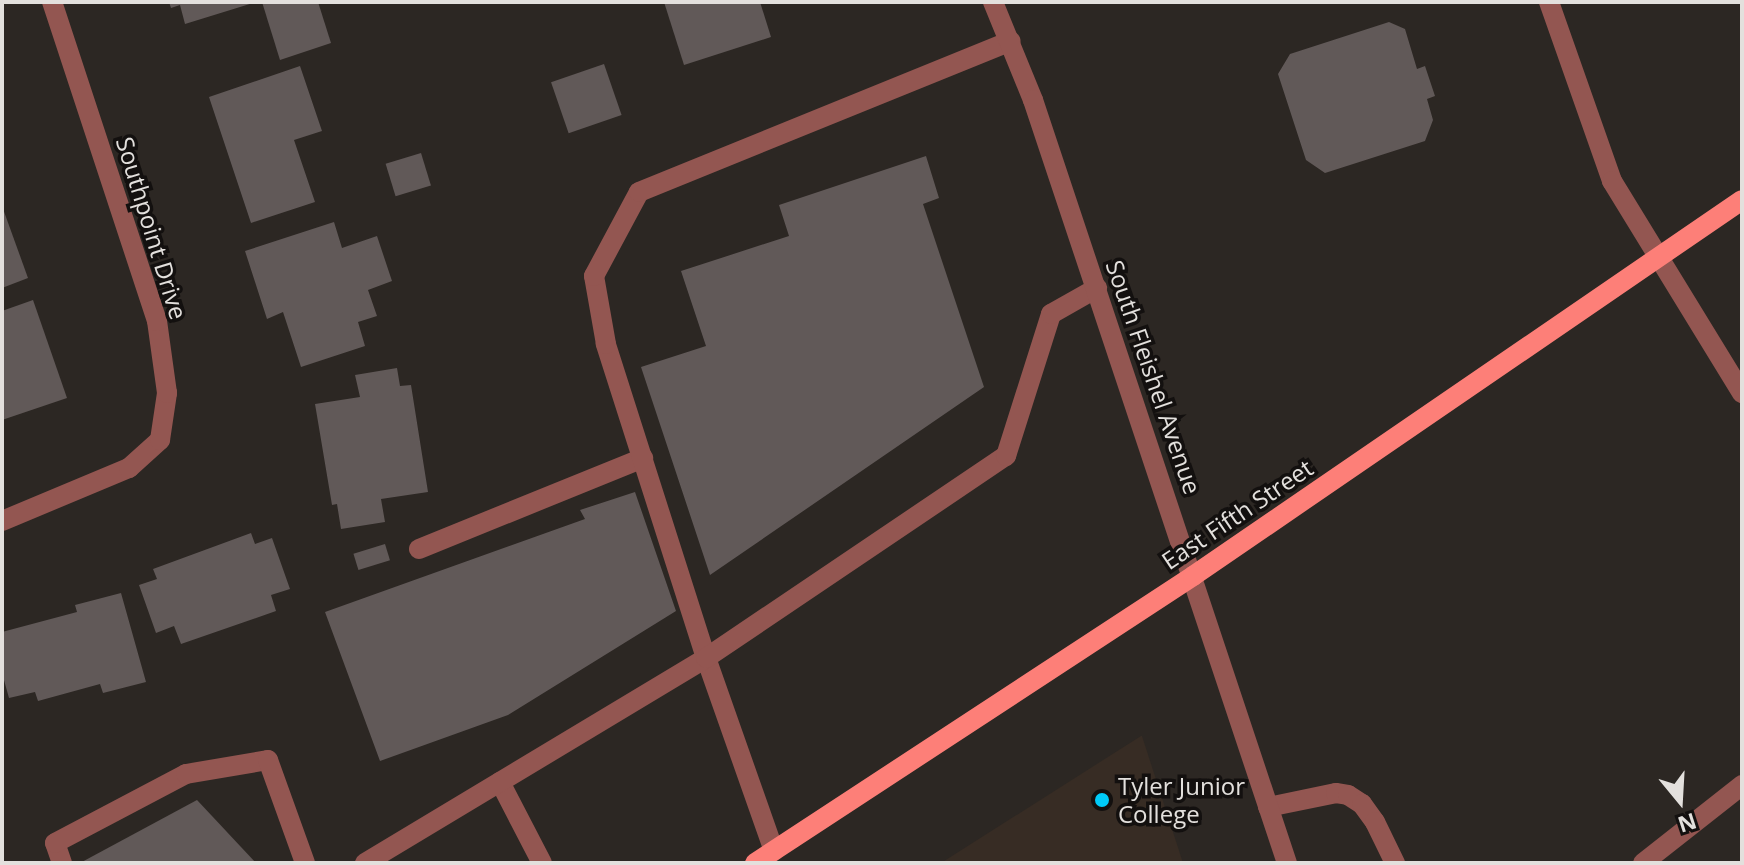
<!DOCTYPE html>
<style>
body{margin:0}
#map{position:relative;width:1744px;height:865px;overflow:hidden;background:#2c2723;font-family:"Open Sans",sans-serif}
div>[style]{position:absolute}
.built>*{inset:0;background:#372c24}
.building>*{inset:0;background:#615958;transform-origin:0 0}
.service>*{height:20px;margin:-10px;padding:0 10px;transform-origin:10px;border-radius:10px;background:#935651}
.minor>*{height:20px;margin:-10px;padding:0 10px;transform-origin:10px;border-radius:10px;background:#935651}
.primary>*{height:20px;margin:-10px;padding:0 10px;transform-origin:10px;border-radius:10px;background:#fd7f78}
.dots>*{width:22px;height:22px;translate:-50% -50%;box-sizing:border-box;border:4px solid #13100f;border-radius:50%}
span{translate:-50% -50%;white-space:nowrap;text-align:center;line-height:1.15;-webkit-text-stroke:7px #13100f;paint-order:stroke}
.street-label{font-size:24px;color:#e3e0dd}
.poi-label{font-size:24px;color:#e3e0dd}
.left{translate:0 -50%;text-align:left}
.frame{position:absolute;inset:0;border:4px solid #e3e0dd;pointer-events:none}
.north{position:absolute;left:1640px;top:761px;width:80px;height:80px;-webkit-text-stroke:6px #13100f;paint-order:stroke;rotate:162deg;font-size:22px;font-weight:700;line-height:32px;text-align:center;color:#e3e0dd}
.north::after{content:'';display:block;margin:auto;width:28px;height:36px;background:#e3e0dd;clip-path:polygon(50% 0,100% 100%,50% 72%,0 100%)}
</style>
<div id="map">
<div class="built">
<div style="clip-path:polygon(1142px 736px,1183px 863px,941px 863px,1141px 736px)"></div>
</div>
<div class="building">
<div style="clip-path:polygon(169px 2px,253px 2px,253px 3px,185px 24px,180px 5px,171px 8px)"></div>
<div style="clip-path:polygon(262px 2px,318px 2px,331px 43px,280px 60px)"></div>
<div style="clip-path:polygon(664px 2px,760px 2px,771px 37px,684px 65px)"></div>
<div style="clip-path:polygon(1389px 22px,1405px 29px,1417px 69px,1425px 66px,1435px 96px,1427px 99px,1433px 120px,1425px 141px,1325px 173px,1306px 160px,1278px 74px,1290px 54px)"></div>
<div style="left:604px;top:64px;width:54px;height:56px;rotate:71deg"></div>
<div style="clip-path:polygon(300px 66px,322px 131px,294px 140px,315px 202px,251px 223px,209px 97px)"></div>
<div style="left:421px;top:153px;width:34px;height:37px;rotate:73deg"></div>
<div style="clip-path:polygon(926px 156px,939px 198px,923px 204px,984px 387px,710px 575px,641px 367px,706px 346px,681px 271px,789px 236px,779px 205px)"></div>
<div style="clip-path:polygon(2px 206px,28px 278px,2px 288px)"></div>
<div style="clip-path:polygon(334px 222px,342px 248px,377px 236px,392px 281px,368px 290px,377px 316px,358px 322px,365px 346px,301px 367px,283px 312px,267px 319px,245px 251px)"></div>
<div style="clip-path:polygon(33px 300px,67px 398px,2px 420px,2px 311px)"></div>
<div style="clip-path:polygon(397px 368px,400px 386px,411px 385px,428px 492px,381px 499px,385px 522px,341px 529px,337px 504px,332px 505px,315px 404px,360px 397px,355px 375px)"></div>
<div style="clip-path:polygon(635px 492px,676px 611px,508px 715px,380px 761px,325px 612px,585px 519px,580px 510px)"></div>
<div style="clip-path:polygon(251px 533px,255px 544px,272px 538px,290px 589px,271px 595px,276px 611px,181px 644px,174px 626px,156px 633px,139px 585px,157px 579px,153px 569px)"></div>
<div style="left:385px;top:544px;width:17px;height:33px;rotate:73deg"></div>
<div style="clip-path:polygon(121px 593px,146px 682px,103px 693px,100px 684px,38px 701px,35px 692px,9px 698px,2px 673px,2px 632px,77px 612px,75px 605px)"></div>
<div style="clip-path:polygon(197px 800px,256px 863px,80px 863px)"></div>
</div>
<div class="service">
<div style="left:1549px;top:2px;width:190px;rotate:70.6deg"></div>
<div style="left:1612px;top:181px;width:249px;rotate:58.5deg"></div>
<div style="left:419px;top:549px;width:242px;rotate:-22.1deg"></div>
<div style="left:500px;top:782px;width:91px;rotate:62.6deg"></div>
<div style="left:1268px;top:807px;width:69px;rotate:-11.6deg"></div>
<div style="left:1336px;top:793px;width:12px;rotate:9deg"></div>
<div style="left:1348px;top:795px;width:17px;rotate:33deg"></div>
<div style="left:1362px;top:804px;width:22px;rotate:54deg"></div>
<div style="left:1375px;top:822px;width:46px;rotate:64deg"></div>
<div style="left:774px;top:851px;width:205px;rotate:-109.4deg"></div>
<div style="left:706px;top:658px;width:330px;rotate:-107.7deg"></div>
<div style="left:606px;top:344px;width:69px;rotate:-100deg"></div>
<div style="left:594px;top:276px;width:95px;rotate:-61.8deg"></div>
<div style="left:639px;top:192px;width:401px;rotate:-22.1deg"></div>
<div style="left:62px;top:863px;width:21px;rotate:-109deg"></div>
<div style="left:55px;top:843px;width:148px;rotate:-27.8deg"></div>
<div style="left:186px;top:774px;width:83px;rotate:-9.7deg"></div>
<div style="left:268px;top:760px;width:109px;rotate:70.2deg"></div>
<div style="left:365px;top:863px;width:398px;rotate:-31deg"></div>
<div style="left:706px;top:658px;width:362px;rotate:-34deg"></div>
<div style="left:1006px;top:456px;width:149px;rotate:-72.4deg"></div>
<div style="left:1051px;top:314px;width:53px;rotate:-29.5deg"></div>
<div style="left:1643px;top:863px;width:126px;rotate:-38.2deg"></div>
</div>
<div class="minor">
<div style="left:993px;top:2px;width:106px;rotate:67.8deg"></div>
<div style="left:1033px;top:100px;width:804px;rotate:71.59deg"></div>
<div style="left:2px;top:521px;width:138px;rotate:-22.7deg"></div>
<div style="left:129px;top:468px;width:42px;rotate:-42.1deg"></div>
<div style="left:160px;top:440px;width:48px;rotate:-81.5deg"></div>
<div style="left:167px;top:393px;width:73px;rotate:-97.9deg"></div>
<div style="left:157px;top:321px;width:336px;rotate:-108.2deg"></div>
</div>
<div class="primary">
<div style="left:755px;top:863px;width:524px;rotate:-33.23deg"></div>
<div style="left:1193px;top:576px;width:665px;rotate:-34.41deg"></div>
</div>
<div class="dots">
<div style="left:1102px;top:800px;background:#00cbf9"></div>
</div>
<div class="street-label">
<span style="left:152px;top:228px;rotate:73deg">Southpoint Drive</span>
<span style="left:1154px;top:377px;rotate:71deg">South Fleishel Avenue</span>
<span style="left:1237px;top:514px;rotate:-34deg">East Fifth Street</span>
</div>
<div class="poi-label">
<span class="left" style="left:1118px;top:800px">Tyler Junior<br>College</span>
</div>
<div class="frame"></div>
<div class="north">N</div>
</div>
